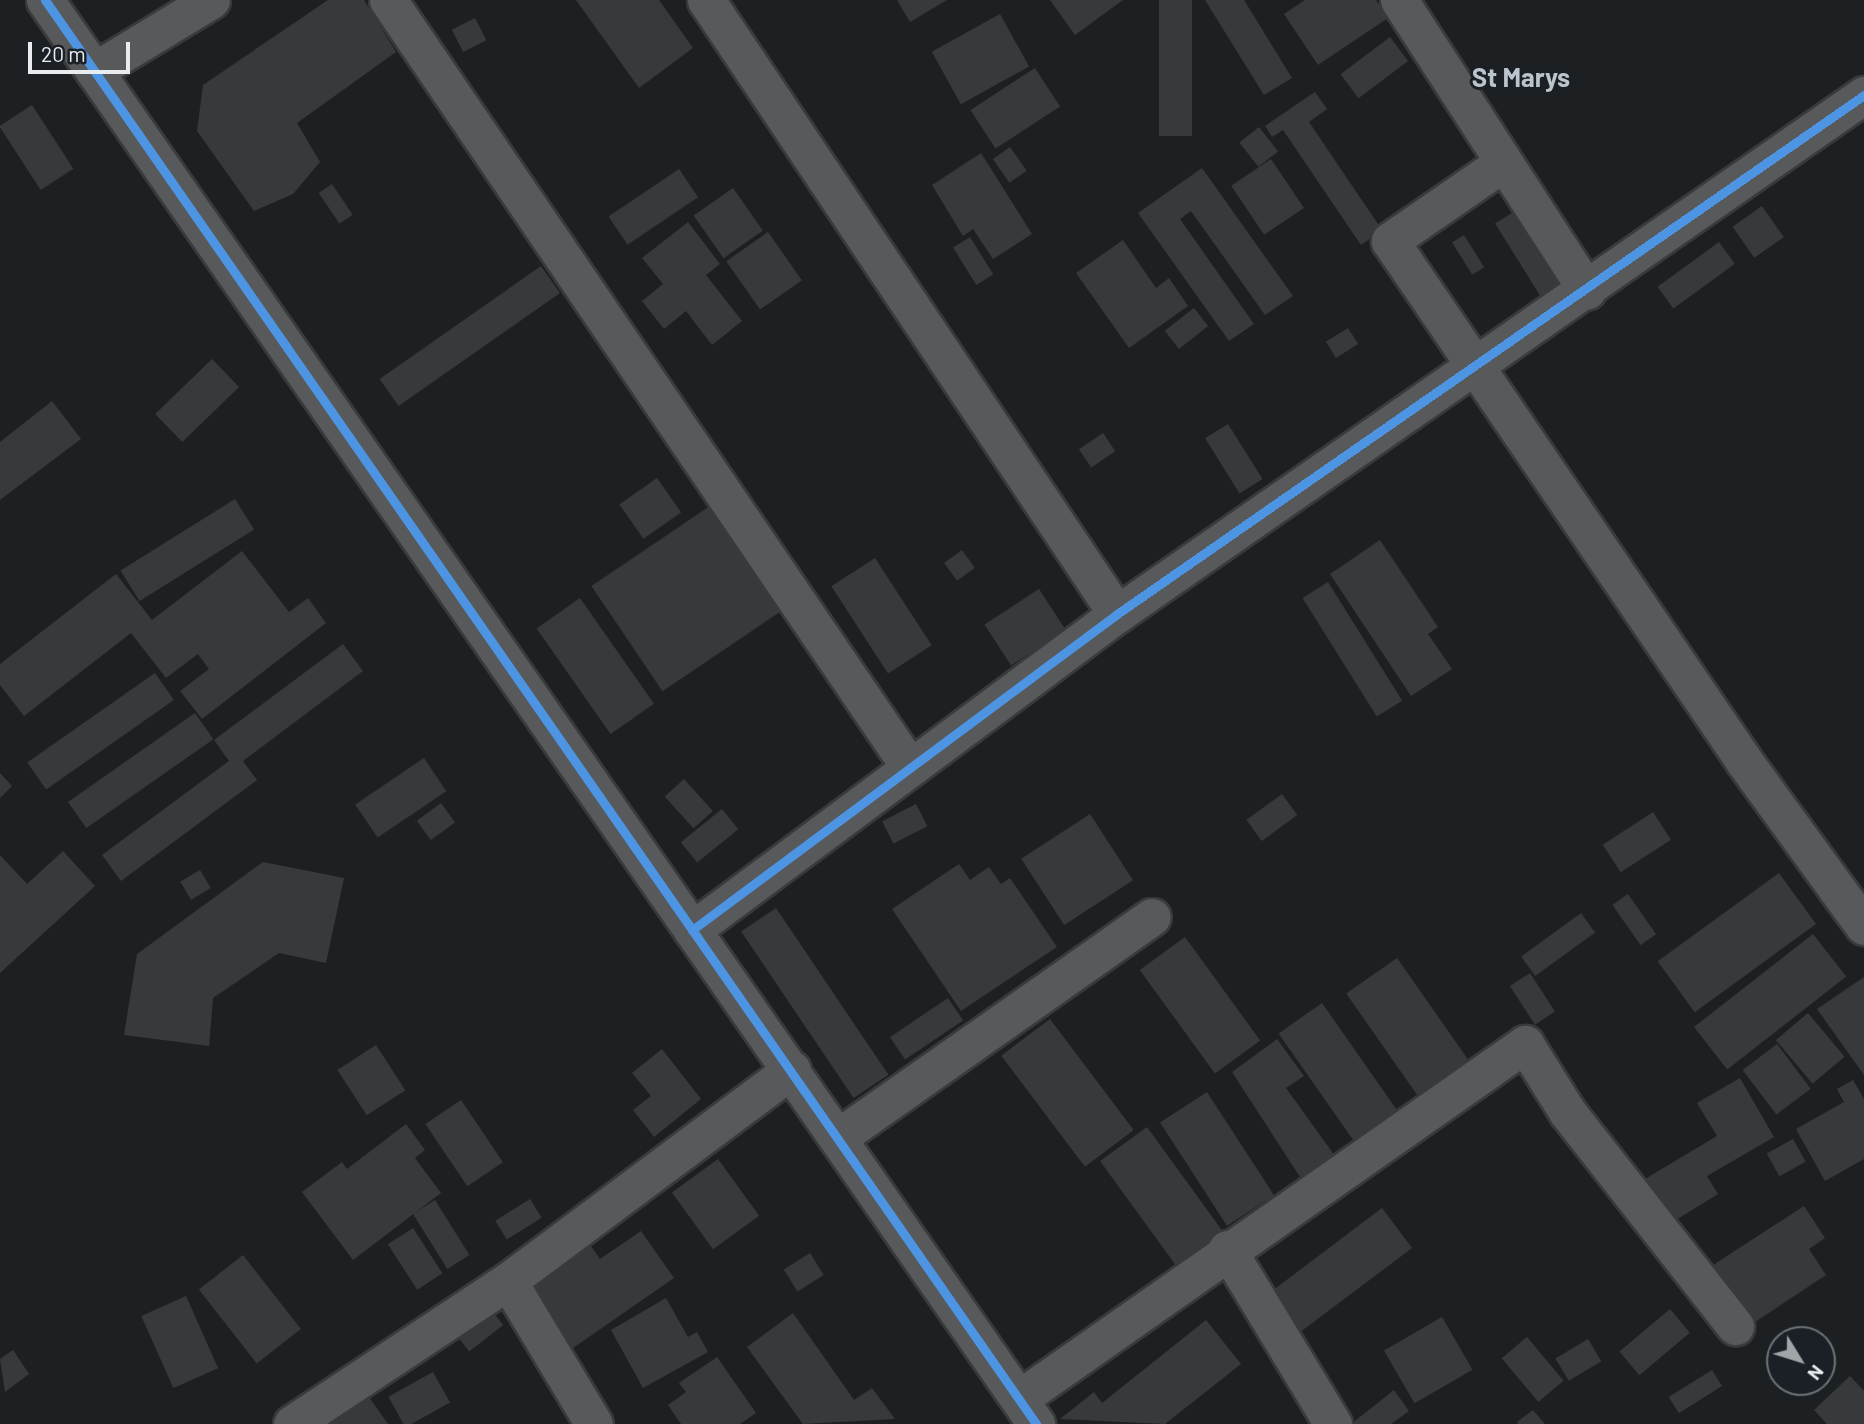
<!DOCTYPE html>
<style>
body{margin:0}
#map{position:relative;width:1864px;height:1424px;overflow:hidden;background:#1d2022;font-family:Barlow,sans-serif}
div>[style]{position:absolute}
.building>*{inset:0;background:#373a3c;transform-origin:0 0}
.roads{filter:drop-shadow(2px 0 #383b3c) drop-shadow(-2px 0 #383b3c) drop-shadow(0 2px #383b3c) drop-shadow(0 -2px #383b3c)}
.minor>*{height:37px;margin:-18.5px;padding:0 18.5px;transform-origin:18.5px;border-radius:18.5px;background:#57595b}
.cycleway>*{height:9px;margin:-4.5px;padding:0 4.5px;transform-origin:4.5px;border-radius:4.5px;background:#4d94e3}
span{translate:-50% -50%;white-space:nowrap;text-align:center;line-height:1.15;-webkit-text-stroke:6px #1a2025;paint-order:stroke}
.quarter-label{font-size:26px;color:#bcc4cc;font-weight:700}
.north{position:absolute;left:1766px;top:1326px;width:70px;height:70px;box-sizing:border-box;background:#1a2025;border:2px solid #6c7276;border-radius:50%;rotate:128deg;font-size:19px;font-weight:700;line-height:28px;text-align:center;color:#e8ecf0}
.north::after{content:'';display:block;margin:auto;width:24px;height:32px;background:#a1a5a8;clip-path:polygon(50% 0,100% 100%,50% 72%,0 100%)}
.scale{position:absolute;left:28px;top:42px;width:102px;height:32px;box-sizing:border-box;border:4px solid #e8ecf0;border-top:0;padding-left:9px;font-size:21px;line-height:24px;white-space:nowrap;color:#e8ecf0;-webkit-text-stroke:5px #1a2025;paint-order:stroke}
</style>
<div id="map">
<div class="building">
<div style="clip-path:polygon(328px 0,364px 0,396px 52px,297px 123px,320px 162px,293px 194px,254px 211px,197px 131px,203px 85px)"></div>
<div style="clip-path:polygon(576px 0,659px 0,693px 48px,639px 88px)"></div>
<div style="clip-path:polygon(897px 0,947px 0,910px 22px)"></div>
<div style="clip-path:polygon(1050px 0,1123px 0,1075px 35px)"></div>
<div style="left:1159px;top:0;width:33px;height:136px"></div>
<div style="clip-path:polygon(1205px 0,1244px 0,1292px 78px,1264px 95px)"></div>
<div style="clip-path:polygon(1305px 0,1376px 0,1388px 18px,1318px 65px,1284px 14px)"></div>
<div style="left:1000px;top:14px;width:60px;height:78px;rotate:61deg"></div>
<div style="left:475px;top:18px;width:25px;height:26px;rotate:63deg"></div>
<div style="left:1390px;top:37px;width:30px;height:62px;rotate:53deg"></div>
<div style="left:1035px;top:68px;width:46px;height:77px;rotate:57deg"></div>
<div style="clip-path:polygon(1315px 92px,1327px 109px,1309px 122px,1382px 230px,1361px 245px,1283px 130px,1272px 137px,1265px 126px)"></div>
<div style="left:32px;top:105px;width:76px;height:39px;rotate:57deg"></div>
<div style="left:1259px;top:127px;width:31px;height:25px;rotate:52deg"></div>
<div style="left:1010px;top:147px;width:29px;height:21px;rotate:55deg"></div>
<div style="clip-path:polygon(981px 153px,1032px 234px,993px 259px,973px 229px,963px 236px,932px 185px)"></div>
<div style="left:1271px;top:159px;width:59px;height:48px;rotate:56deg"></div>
<div style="clip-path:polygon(1202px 168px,1293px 296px,1265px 315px,1191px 211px,1180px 219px,1254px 324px,1229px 341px,1138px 213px)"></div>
<div style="left:679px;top:169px;width:34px;height:85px;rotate:56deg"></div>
<div style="left:332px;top:184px;width:37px;height:16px;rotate:56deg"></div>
<div style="left:733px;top:188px;width:52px;height:48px;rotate:55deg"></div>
<div style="left:1523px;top:206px;width:86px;height:33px;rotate:58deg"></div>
<div style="left:1762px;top:206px;width:38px;height:36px;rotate:55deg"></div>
<div style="clip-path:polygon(688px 222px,720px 264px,706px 275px,742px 321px,712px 345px,686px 311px,664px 329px,642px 301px,663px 284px,642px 258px)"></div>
<div style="left:768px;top:232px;width:59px;height:51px;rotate:55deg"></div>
<div style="left:1464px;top:235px;width:38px;height:14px;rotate:58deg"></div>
<div style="left:970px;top:237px;width:44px;height:20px;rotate:58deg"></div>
<div style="clip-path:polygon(1123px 240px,1156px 288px,1169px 278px,1188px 306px,1129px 348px,1076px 273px)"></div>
<div style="left:1719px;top:242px;width:27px;height:76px;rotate:54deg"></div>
<div style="left:541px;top:266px;width:33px;height:197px;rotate:55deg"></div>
<div style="left:1194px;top:308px;width:23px;height:37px;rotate:52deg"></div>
<div style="left:1348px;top:328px;width:19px;height:26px;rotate:58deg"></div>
<div style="left:212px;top:359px;width:39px;height:79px;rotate:46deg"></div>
<div style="clip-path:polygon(52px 401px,81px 439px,0 500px,0 442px)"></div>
<div style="left:1228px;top:424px;width:65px;height:27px;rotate:58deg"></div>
<div style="left:1103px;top:433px;width:22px;height:29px;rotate:56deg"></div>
<div style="left:657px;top:478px;width:42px;height:46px;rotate:55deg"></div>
<div style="left:235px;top:499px;width:36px;height:135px;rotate:58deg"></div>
<div style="left:710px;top:506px;width:127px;height:143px;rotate:56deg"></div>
<div style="clip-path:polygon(1380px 540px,1438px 627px,1428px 634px,1452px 669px,1411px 696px,1330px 574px)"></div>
<div style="left:962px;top:550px;width:22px;height:22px;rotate:54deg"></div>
<div style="clip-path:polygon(242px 551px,289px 612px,308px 598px,326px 623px,202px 719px,180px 691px,209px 669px,198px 654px,166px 678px,131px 633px,24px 716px,0 685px,0 664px,116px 574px,152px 620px)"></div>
<div style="left:875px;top:558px;width:104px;height:52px;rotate:57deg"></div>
<div style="left:1328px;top:582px;width:140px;height:30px;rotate:58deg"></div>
<div style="left:1039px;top:589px;width:49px;height:65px;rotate:57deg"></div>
<div style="left:580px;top:598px;width:129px;height:53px;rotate:55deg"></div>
<div style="clip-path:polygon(343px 644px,363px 671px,243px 761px,257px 780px,121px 881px,102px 855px,229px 761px,214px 740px)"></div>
<div style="left:155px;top:673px;width:33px;height:156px;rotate:55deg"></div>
<div style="left:195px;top:713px;width:32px;height:155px;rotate:55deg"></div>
<div style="left:424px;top:758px;width:40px;height:83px;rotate:56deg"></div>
<div style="clip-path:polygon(0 773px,12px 786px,0 798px)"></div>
<div style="left:684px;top:779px;width:43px;height:26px;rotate:48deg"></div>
<div style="left:1282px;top:794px;width:26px;height:44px;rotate:54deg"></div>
<div style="left:441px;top:803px;width:24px;height:30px;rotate:54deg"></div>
<div style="left:916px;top:804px;width:25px;height:38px;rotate:63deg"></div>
<div style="left:722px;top:809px;width:26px;height:53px;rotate:51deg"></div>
<div style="left:1653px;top:812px;width:33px;height:60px;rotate:57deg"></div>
<div style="left:1090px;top:814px;width:79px;height:82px;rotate:57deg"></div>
<div style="clip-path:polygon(63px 851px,95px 886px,0 973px,0 855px,27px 884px)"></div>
<div style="clip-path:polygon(263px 862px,344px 878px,326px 963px,279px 953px,213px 998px,209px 1046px,124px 1035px,137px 954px)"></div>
<div style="clip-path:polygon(959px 864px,970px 880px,989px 867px,1001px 884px,1010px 878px,1057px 947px,961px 1011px,892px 909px)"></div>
<div style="left:200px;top:870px;width:21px;height:23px;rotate:59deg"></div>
<div style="left:1779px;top:873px;width:63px;height:150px;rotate:54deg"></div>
<div style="left:1628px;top:894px;width:49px;height:19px;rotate:55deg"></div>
<div style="left:776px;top:908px;width:201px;height:42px;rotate:56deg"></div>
<div style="left:1581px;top:913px;width:24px;height:74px;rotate:54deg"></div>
<div style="left:1813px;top:934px;width:54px;height:151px;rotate:52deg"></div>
<div style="left:1185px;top:937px;width:128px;height:56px;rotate:54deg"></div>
<div style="left:1397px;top:958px;width:136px;height:62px;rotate:55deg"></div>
<div style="left:1530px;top:973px;width:46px;height:24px;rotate:57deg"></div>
<div style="clip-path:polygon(1864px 977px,1864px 1075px,1817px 1009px)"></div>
<div style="left:948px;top:998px;width:27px;height:70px;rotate:56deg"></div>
<div style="left:1322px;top:1003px;width:143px;height:53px;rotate:55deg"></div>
<div style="left:1808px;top:1013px;width:57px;height:42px;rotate:50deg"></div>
<div style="left:1050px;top:1019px;width:139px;height:61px;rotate:53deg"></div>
<div style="clip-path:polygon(1277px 1039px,1304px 1076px,1286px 1088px,1335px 1156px,1302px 1180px,1232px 1072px)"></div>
<div style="left:1777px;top:1044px;width:56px;height:43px;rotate:53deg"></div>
<div style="left:376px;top:1045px;width:54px;height:46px;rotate:57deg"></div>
<div style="clip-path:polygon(662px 1049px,701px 1099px,654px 1137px,633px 1110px,651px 1096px,632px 1073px)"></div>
<div style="clip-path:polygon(1740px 1078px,1774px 1137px,1707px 1176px,1718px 1194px,1671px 1223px,1645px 1179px,1717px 1136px,1697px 1103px)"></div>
<div style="clip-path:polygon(1853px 1080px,1864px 1099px,1864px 1159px,1825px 1181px,1796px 1129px,1844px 1102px,1837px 1089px)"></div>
<div style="left:1207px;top:1092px;width:123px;height:56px;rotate:57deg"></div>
<div style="left:461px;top:1100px;width:75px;height:43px;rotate:56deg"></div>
<div style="clip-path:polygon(406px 1124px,425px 1150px,415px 1158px,441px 1193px,353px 1260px,302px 1192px,342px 1162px,347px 1169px)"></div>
<div style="left:1147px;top:1127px;width:138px;height:58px;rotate:54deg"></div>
<div style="left:1793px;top:1139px;width:26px;height:30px;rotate:61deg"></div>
<div style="left:718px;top:1159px;width:70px;height:57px;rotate:54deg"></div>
<div style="left:530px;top:1199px;width:22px;height:41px;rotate:58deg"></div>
<div style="left:435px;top:1200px;width:65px;height:26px;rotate:58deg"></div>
<div style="clip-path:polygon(1804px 1206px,1825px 1238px,1809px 1249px,1826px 1275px,1746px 1328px,1707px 1269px)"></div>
<div style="left:1382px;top:1208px;width:50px;height:154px;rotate:53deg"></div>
<div style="left:413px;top:1228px;width:54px;height:30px;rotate:57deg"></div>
<div style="clip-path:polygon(641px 1231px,674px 1278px,573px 1348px,527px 1280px,586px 1239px,600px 1259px)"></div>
<div style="left:810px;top:1253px;width:26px;height:31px;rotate:58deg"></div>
<div style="left:243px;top:1255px;width:94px;height:56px;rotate:52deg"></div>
<div style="left:186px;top:1296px;width:79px;height:49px;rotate:66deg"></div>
<div style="clip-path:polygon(666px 1298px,688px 1337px,697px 1332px,708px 1352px,643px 1388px,611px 1330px)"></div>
<div style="left:489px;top:1307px;width:23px;height:43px;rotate:52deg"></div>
<div style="left:1670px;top:1309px;width:31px;height:66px;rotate:50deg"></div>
<div style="clip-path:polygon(793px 1313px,854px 1400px,872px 1388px,895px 1419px,803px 1424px,747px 1347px)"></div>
<div style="left:1442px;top:1317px;width:61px;height:67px;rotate:60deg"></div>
<div style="clip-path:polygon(1206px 1320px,1241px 1364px,1165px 1424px,1060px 1419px,1094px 1392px,1102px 1403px)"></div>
<div style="left:1527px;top:1337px;width:57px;height:33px;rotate:50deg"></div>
<div style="left:1588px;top:1339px;width:26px;height:38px;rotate:59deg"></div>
<div style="clip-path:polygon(13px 1350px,29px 1374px,5px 1392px,0 1359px)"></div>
<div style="clip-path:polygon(717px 1357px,756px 1413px,740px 1424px,681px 1424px,668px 1405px,686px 1392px,679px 1383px)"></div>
<div style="left:1712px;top:1370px;width:19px;height:51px;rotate:58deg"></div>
<div style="left:433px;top:1372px;width:35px;height:51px;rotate:61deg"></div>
<div style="clip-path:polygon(1850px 1376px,1864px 1391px,1864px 1424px,1827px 1424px,1814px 1410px)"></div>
<div style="clip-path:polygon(364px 1390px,388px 1424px,326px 1424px,323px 1420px)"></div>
<div style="clip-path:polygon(1394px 1390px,1409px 1411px,1391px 1424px,1351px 1424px)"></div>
<div style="clip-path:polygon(1533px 1410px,1545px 1424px,1518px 1424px,1517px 1422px)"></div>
</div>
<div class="roads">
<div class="minor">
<div style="left:45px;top:0;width:1735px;rotate:55.16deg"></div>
<div style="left:388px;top:0;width:926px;rotate:55.78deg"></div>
<div style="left:706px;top:0;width:739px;rotate:56.2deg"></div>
<div style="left:1399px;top:0;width:346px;rotate:57.1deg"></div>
<div style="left:94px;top:71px;width:137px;rotate:-31.3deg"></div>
<div style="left:1500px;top:165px;width:134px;rotate:145.4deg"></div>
<div style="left:1390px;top:241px;width:629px;rotate:55.75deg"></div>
<div style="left:1744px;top:761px;width:204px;rotate:54deg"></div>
<div style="left:692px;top:930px;width:530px;rotate:-36.63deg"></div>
<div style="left:1117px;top:614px;width:910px;rotate:-34.79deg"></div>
<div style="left:840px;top:1136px;width:381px;rotate:-35.1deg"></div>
<div style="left:1227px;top:1249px;width:205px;rotate:58.8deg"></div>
<div style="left:508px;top:1281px;width:167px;rotate:59deg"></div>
<div style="left:1020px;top:1398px;width:617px;rotate:-35.03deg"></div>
<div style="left:1525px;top:1044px;width:81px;rotate:58.1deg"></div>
<div style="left:1568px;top:1113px;width:271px;rotate:51.9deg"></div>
<div style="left:292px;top:1424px;width:259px;rotate:-33.5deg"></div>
<div style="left:508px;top:1281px;width:354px;rotate:-36.7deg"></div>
</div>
</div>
<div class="cycleway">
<div style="left:45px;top:0;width:1735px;rotate:55.16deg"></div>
<div style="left:692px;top:930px;width:530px;rotate:-36.63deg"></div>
<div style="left:1117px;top:614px;width:910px;rotate:-34.79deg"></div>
</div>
<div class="quarter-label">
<span style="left:1521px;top:77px">St Marys</span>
</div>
<div class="north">N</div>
<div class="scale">20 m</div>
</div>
